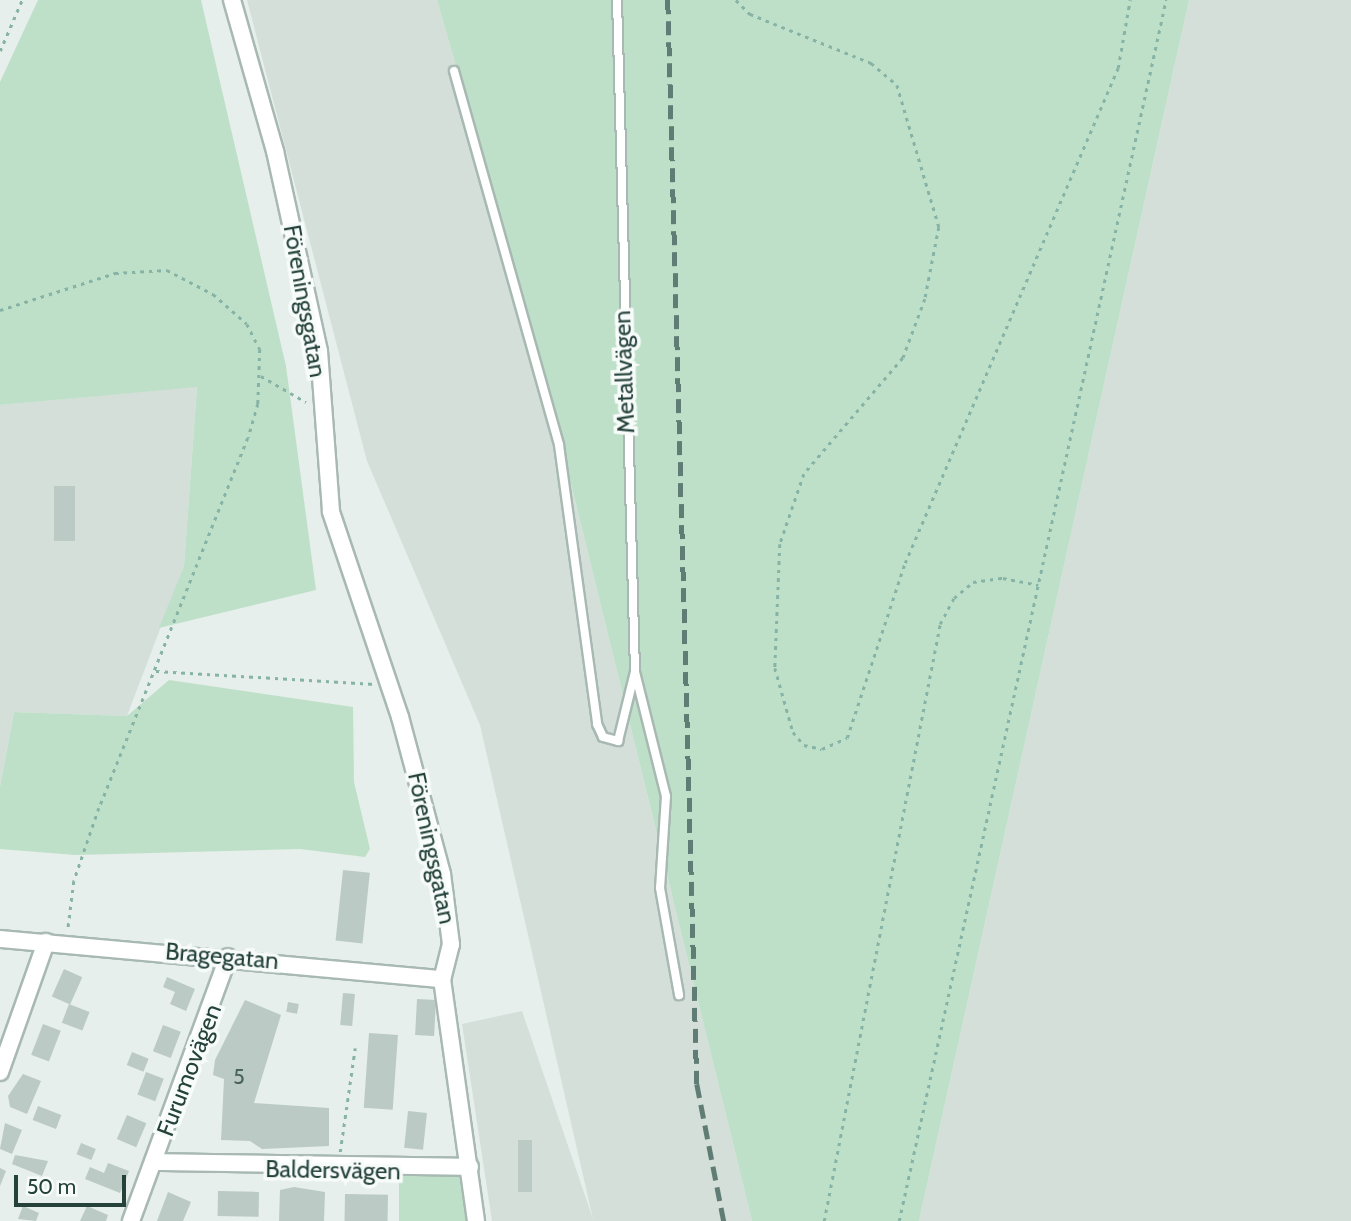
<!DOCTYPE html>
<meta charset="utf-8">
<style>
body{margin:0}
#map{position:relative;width:1351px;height:1221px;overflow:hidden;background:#e6efeb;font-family:Cabin,sans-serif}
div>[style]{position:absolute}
.built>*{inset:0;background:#d4dfda}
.green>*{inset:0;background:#bfe0c8}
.building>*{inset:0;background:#bbcac4;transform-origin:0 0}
.path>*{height:2.5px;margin-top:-1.25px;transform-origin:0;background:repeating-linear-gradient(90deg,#86b3a5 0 3.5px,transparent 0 8.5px)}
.roads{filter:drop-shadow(2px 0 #a8b8b2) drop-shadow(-2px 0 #a8b8b2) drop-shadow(0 2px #a8b8b2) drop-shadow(0 -2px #a8b8b2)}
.service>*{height:8px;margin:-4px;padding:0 4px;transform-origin:4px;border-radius:4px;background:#fff}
.minor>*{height:16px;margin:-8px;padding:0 8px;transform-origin:8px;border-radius:8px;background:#fff}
.rail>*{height:4.5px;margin-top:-2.25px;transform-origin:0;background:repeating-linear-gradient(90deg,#5f7d75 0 14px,transparent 0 21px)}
span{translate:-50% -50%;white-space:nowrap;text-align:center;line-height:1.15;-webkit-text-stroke:7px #f7fbf9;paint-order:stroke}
.number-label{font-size:21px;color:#4a645c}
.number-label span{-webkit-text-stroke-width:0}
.street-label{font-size:24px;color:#24423a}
.scale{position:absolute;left:14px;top:1175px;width:112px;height:32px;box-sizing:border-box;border:4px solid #24423a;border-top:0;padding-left:9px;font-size:21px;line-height:24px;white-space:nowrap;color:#24423a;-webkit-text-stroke:5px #f7fbf9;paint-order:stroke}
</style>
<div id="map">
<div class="built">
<div style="clip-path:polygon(247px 0,437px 0,544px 374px,752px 1221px,492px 1221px,462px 1024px,522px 1011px,593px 1219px,480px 725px,367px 461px)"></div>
<div style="clip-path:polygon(1189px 0,1351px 0,1351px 1221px,919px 1221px)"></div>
<div style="clip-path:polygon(197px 386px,184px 566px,127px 716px,14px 712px,0 787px,0 405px)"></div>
</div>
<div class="green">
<div style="clip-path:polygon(38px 0,201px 0,286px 366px,316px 590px,159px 628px,184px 566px,197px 387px,0 405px,0 82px)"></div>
<div style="clip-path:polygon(437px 0,1189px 0,919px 1221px,752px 1221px,544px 374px)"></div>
<div style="clip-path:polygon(169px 680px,353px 707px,354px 782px,370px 849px,365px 857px,300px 849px,75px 855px,0 849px,0 787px,14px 712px,127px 716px)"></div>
<div style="clip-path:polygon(468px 1169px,475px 1221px,399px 1221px,399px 1173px)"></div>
</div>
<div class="building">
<div style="left:54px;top:486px;width:21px;height:55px"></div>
<div style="left:343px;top:870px;width:27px;height:71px;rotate:6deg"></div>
<div style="left:64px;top:969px;width:20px;height:30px;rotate:24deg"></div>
<div style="clip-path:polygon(167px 977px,195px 989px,186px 1011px,170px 1004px,175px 992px,163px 987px)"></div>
<div style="left:343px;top:993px;width:12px;height:32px;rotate:5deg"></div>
<div style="left:417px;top:999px;width:19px;height:36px;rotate:3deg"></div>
<div style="clip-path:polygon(245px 1000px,281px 1015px,254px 1103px,329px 1108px,329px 1146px,262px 1149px,250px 1141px,221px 1140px,224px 1079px,213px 1075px,215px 1060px)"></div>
<div style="left:288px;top:1002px;width:11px;height:10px;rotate:10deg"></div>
<div style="left:69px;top:1004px;width:22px;height:20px;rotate:21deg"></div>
<div style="left:43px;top:1024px;width:19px;height:33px;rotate:21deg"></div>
<div style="left:163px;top:1025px;width:19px;height:28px;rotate:21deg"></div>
<div style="left:369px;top:1033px;width:29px;height:75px;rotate:4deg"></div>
<div style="left:132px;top:1052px;width:18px;height:14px;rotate:22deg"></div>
<div style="left:146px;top:1072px;width:19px;height:24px;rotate:21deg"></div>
<div style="clip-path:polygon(23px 1074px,41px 1081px,27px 1114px,10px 1107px,8px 1096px)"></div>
<div style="left:38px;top:1106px;width:25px;height:15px;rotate:21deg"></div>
<div style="left:408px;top:1111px;width:19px;height:37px;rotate:6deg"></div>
<div style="left:127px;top:1115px;width:21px;height:26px;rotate:23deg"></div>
<div style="clip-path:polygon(5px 1123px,22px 1130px,12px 1154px,0 1149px)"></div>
<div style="left:518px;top:1140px;width:14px;height:52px"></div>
<div style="left:81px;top:1143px;width:16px;height:12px;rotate:22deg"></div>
<div style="clip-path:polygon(15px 1155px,48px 1161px,42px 1176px,12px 1164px)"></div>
<div style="clip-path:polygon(108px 1163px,129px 1171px,120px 1193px,85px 1179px,90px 1167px,104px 1173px)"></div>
<div style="clip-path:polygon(0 1168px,6px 1171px,0 1186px)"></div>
<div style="clip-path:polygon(294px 1187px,325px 1192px,324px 1221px,279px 1221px,280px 1190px)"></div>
<div style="left:218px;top:1191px;width:41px;height:25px;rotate:1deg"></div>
<div style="clip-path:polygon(168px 1192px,191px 1202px,183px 1221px,157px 1221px)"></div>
<div style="left:345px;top:1194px;width:43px;height:27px;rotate:1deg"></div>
<div style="clip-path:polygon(23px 1206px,39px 1213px,36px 1221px,18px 1219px)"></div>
<div style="clip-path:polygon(87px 1206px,108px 1215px,106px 1221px,80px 1221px)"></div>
</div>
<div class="path">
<div style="left:736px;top:0;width:20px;rotate:45deg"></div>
<div style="left:750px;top:14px;width:131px;rotate:22deg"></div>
<div style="left:871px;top:63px;width:34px;rotate:40deg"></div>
<div style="left:897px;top:85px;width:148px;rotate:73.5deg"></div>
<div style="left:939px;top:227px;width:73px;rotate:101deg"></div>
<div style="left:925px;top:299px;width:63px;rotate:110.4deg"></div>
<div style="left:903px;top:358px;width:153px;rotate:130.5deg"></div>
<div style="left:804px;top:474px;width:74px;rotate:108.9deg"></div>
<div style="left:780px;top:544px;width:124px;rotate:92.3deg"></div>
<div style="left:775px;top:668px;width:66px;rotate:74.3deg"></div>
<div style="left:793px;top:732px;width:17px;rotate:50deg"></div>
<div style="left:804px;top:745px;width:18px;rotate:13deg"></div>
<div style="left:822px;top:749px;width:27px;rotate:-24deg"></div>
<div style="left:847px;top:738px;width:184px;rotate:-71.7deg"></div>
<div style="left:905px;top:563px;width:539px;rotate:-66.72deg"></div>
<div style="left:1118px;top:68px;width:69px;rotate:-80deg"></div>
<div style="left:0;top:51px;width:56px;rotate:-66.7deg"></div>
<div style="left:0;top:310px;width:121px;rotate:-17.8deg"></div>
<div style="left:115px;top:273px;width:52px;rotate:-3.3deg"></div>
<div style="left:167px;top:270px;width:52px;rotate:27.6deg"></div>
<div style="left:213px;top:294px;width:45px;rotate:41.4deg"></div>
<div style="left:247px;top:324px;width:28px;rotate:63deg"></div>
<div style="left:260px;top:349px;width:55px;rotate:92.1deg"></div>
<div style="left:258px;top:404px;width:35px;rotate:106deg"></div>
<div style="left:248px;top:438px;width:399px;rotate:111.9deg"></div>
<div style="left:99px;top:808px;width:77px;rotate:108.9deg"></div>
<div style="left:74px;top:881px;width:49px;rotate:97deg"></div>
<div style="left:261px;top:376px;width:52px;rotate:30deg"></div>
<div style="left:156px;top:671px;width:219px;rotate:3.4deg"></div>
<div style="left:340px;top:1152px;width:105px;rotate:-81.8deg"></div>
<div style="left:824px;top:1221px;width:608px;rotate:-79deg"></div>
<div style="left:940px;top:624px;width:30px;rotate:-62deg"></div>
<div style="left:954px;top:598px;width:25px;rotate:-40deg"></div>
<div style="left:973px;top:582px;width:30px;rotate:-8deg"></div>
<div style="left:1003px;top:578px;width:36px;rotate:11deg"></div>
<div style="left:899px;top:1221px;width:1250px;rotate:-77.67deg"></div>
</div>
<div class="roads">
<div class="service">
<div style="left:454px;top:71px;width:388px;rotate:74.3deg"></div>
<div style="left:559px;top:445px;width:282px;rotate:82.2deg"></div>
<div style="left:597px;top:724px;width:14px;rotate:65deg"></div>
<div style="left:603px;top:737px;width:16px;rotate:15deg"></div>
<div style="left:618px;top:741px;width:71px;rotate:-76.2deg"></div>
<div style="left:635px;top:672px;width:672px;rotate:-91.53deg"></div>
<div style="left:635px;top:672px;width:128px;rotate:76deg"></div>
<div style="left:666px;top:796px;width:92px;rotate:93.7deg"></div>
<div style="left:660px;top:888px;width:109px;rotate:79.9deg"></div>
</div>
<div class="minor">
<div style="left:232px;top:0;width:157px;rotate:74.1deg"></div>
<div style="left:275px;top:151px;width:205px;rotate:77.6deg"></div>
<div style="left:319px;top:351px;width:161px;rotate:85.7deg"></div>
<div style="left:331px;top:512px;width:216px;rotate:71.4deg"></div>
<div style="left:400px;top:717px;width:163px;rotate:75deg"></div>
<div style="left:442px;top:874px;width:71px;rotate:82.7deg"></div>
<div style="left:451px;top:944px;width:36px;rotate:104deg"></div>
<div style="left:0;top:939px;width:444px;rotate:5.2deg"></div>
<div style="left:442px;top:979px;width:244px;rotate:82deg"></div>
<div style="left:0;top:1072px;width:138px;rotate:-70.5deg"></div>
<div style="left:154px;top:1162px;width:316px;rotate:0.9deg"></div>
<div style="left:131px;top:1221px;width:281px;rotate:-69.8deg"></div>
</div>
</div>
<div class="rail">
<div style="left:668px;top:0;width:1084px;rotate:88.47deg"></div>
<div style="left:697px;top:1084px;width:140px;rotate:78.9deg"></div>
</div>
<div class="number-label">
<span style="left:239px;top:1077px">5</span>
</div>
<div class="street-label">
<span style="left:305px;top:301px;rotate:80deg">Föreningsgatan</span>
<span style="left:624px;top:372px;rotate:-92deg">Metallvägen</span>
<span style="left:432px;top:848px;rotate:78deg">Föreningsgatan</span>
<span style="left:222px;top:956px;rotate:5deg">Bragegatan</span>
<span style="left:189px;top:1070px;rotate:-69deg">Furumovägen</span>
<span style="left:333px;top:1170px;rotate:1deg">Baldersvägen</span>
</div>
<div class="scale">50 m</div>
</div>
